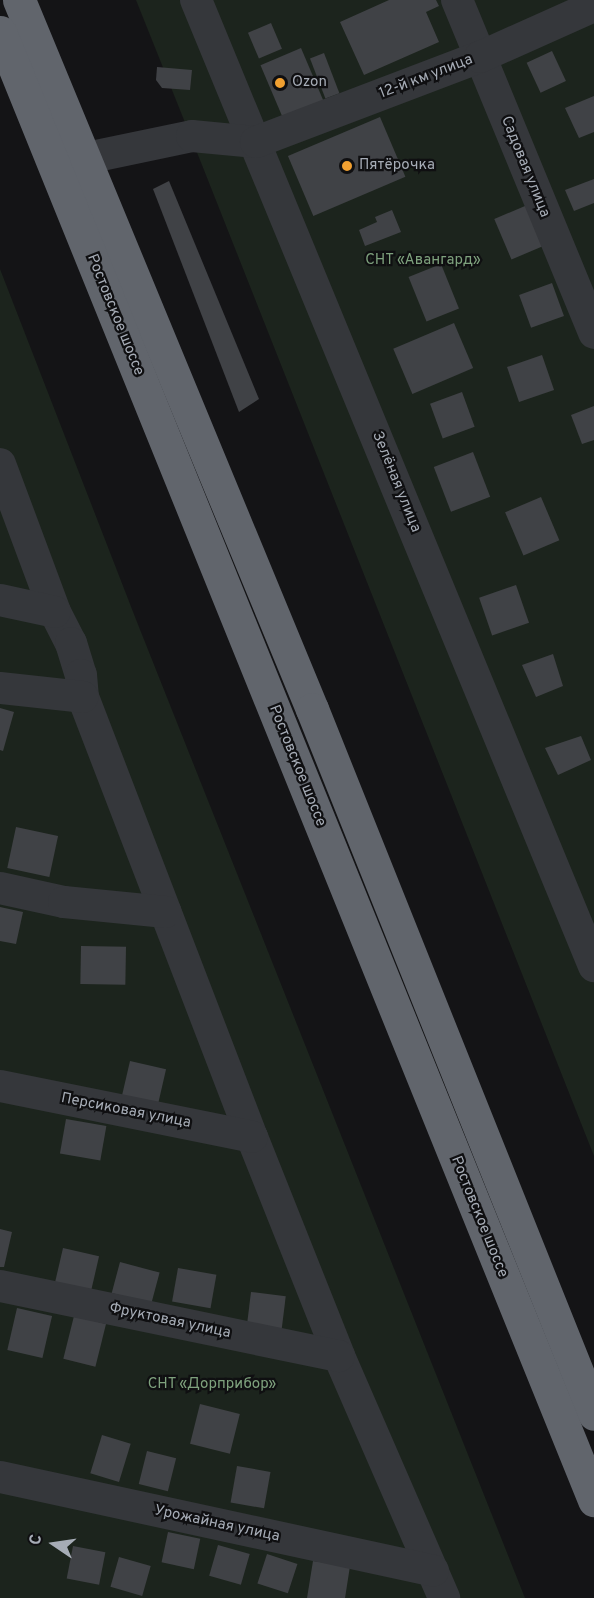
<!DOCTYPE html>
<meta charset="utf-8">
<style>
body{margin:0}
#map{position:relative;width:594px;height:1598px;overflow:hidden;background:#141416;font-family:Overpass,sans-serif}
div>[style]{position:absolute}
.green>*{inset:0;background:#1c241d}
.building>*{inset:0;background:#404246;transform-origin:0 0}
.minor>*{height:32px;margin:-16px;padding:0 16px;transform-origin:16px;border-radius:16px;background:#35373b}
.highway>*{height:33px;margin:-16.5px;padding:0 16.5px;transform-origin:16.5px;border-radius:16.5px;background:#61656c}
.dots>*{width:16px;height:16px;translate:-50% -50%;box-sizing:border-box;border:3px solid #0f0f11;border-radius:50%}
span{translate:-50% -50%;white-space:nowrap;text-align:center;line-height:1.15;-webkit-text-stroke:4.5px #0f0f11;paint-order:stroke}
.street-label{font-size:15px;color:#a6acb6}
.poi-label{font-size:15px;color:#a6acb6}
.left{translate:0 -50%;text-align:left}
.park-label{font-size:15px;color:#7ea17d}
.north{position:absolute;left:24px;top:1514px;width:60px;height:60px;-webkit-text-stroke:4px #0f0f11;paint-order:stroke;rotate:283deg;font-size:16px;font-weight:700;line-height:24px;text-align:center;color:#a6acb6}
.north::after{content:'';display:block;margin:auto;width:21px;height:27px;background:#a6acb6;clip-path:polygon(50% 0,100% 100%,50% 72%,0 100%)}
</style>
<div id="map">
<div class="green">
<div style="clip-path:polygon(136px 0,594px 0,594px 1156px,202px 165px)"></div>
<div style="clip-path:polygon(0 269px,137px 622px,525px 1598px,0 1598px)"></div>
</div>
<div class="building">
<div style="clip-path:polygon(389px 0,436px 0,439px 6px,426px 12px,439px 42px,364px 75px,340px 22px)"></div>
<div style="left:271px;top:23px;width:28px;height:25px;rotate:67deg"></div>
<div style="left:301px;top:48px;width:59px;height:44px;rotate:67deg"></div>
<div style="left:552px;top:51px;width:33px;height:28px;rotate:65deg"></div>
<div style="left:324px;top:53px;width:43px;height:15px;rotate:69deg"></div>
<div style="clip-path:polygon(157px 67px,192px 70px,190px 90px,162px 88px,156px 80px)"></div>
<div style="clip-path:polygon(594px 96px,594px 132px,579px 138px,565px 108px)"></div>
<div style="left:380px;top:117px;width:65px;height:100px;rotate:67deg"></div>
<div style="clip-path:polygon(594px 179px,594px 203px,574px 211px,565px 190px)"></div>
<div style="clip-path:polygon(169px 181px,259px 399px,239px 412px,153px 189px)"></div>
<div style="left:532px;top:203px;width:44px;height:41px;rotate:67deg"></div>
<div style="clip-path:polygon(392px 210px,401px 232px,365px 246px,359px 230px,377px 222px,375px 217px)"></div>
<div style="left:441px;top:264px;width:48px;height:35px;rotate:68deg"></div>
<div style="left:552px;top:283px;width:35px;height:35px;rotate:70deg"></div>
<div style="left:454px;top:323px;width:49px;height:66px;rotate:67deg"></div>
<div style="left:542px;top:355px;width:37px;height:37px;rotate:71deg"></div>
<div style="left:462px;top:392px;width:37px;height:34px;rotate:70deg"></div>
<div style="clip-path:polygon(594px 406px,594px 440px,582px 444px,571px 415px)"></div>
<div style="left:473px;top:452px;width:48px;height:42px;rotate:69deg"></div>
<div style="left:541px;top:497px;width:47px;height:39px;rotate:67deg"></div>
<div style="left:516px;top:585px;width:40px;height:39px;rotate:71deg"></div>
<div style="clip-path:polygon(553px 654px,563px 686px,536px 697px,522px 665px)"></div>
<div style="clip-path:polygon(0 708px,14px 712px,3px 751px,0 750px)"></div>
<div style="clip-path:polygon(581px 736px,591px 760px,558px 775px,545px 748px)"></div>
<div style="left:16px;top:827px;width:43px;height:42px;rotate:12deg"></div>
<div style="clip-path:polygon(0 907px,23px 912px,16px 944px,0 941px)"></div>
<div style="left:81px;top:946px;width:45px;height:38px;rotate:1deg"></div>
<div style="left:130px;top:1061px;width:37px;height:35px;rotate:13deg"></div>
<div style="left:66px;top:1119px;width:41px;height:35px;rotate:10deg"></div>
<div style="clip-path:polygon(0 1229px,12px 1232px,4px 1267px,0 1267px)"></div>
<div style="left:63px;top:1248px;width:37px;height:36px;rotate:13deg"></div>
<div style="left:120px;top:1262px;width:41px;height:32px;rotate:15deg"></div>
<div style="left:178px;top:1268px;width:39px;height:34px;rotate:10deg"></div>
<div style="left:251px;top:1292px;width:35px;height:36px;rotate:7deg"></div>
<div style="left:17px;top:1308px;width:36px;height:43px;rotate:13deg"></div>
<div style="left:74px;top:1316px;width:33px;height:44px;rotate:14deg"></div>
<div style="left:200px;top:1404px;width:41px;height:41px;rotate:14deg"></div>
<div style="left:102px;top:1435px;width:30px;height:40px;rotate:17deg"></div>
<div style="left:147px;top:1451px;width:30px;height:34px;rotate:14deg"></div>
<div style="left:237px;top:1466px;width:34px;height:37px;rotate:10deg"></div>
<div style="left:168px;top:1532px;width:33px;height:31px;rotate:12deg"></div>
<div style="left:218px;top:1545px;width:33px;height:32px;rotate:16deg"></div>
<div style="left:73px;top:1546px;width:33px;height:33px;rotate:11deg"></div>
<div style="left:267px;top:1554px;width:32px;height:31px;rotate:18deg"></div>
<div style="left:119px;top:1557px;width:33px;height:31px;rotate:16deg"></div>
<div style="clip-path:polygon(313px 1561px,350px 1566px,345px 1598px,307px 1598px)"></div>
</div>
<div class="minor">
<div style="left:196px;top:0;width:1045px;rotate:67.61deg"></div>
<div style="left:457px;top:0;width:360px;rotate:67.6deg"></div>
<div style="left:62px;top:168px;width:22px;rotate:-24deg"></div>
<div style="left:82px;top:159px;width:112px;rotate:-11.8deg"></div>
<div style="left:192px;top:136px;width:64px;rotate:5.4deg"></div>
<div style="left:256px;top:142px;width:240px;rotate:-20.8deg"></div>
<div style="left:480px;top:57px;width:125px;rotate:-24.1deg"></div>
<div style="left:0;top:464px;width:158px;rotate:69.6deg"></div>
<div style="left:55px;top:612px;width:35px;rotate:63deg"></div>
<div style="left:71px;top:643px;width:34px;rotate:73deg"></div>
<div style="left:81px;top:675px;width:22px;rotate:85deg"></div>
<div style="left:83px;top:697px;width:471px;rotate:69deg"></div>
<div style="left:252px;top:1137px;width:236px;rotate:68.3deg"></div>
<div style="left:339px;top:1356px;width:264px;rotate:66.5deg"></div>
<div style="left:0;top:600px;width:56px;rotate:12.3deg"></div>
<div style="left:0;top:688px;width:83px;rotate:6.2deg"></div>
<div style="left:0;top:888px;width:66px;rotate:12.3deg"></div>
<div style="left:64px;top:902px;width:102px;rotate:5.6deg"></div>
<div style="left:0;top:1086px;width:257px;rotate:11.4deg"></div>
<div style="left:0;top:1286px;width:346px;rotate:11.7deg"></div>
<div style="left:0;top:1477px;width:443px;rotate:12.2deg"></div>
</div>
<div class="highway">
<div style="left:19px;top:0;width:767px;rotate:67.55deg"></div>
<div style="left:312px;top:709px;width:759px;rotate:68.2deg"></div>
<div style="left:0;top:32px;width:1584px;rotate:67.97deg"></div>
</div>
<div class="dots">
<div style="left:280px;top:83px;background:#f1a031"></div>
<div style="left:347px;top:166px;background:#f1a031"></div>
</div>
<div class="street-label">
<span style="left:426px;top:77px;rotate:-21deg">12-й км улица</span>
<span style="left:525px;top:167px;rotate:68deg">Садовая улица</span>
<span style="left:115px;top:315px;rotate:68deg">Ростовское шоссе</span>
<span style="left:396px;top:482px;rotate:68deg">Зелёная улица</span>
<span style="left:297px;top:766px;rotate:68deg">Ростовское шоссе</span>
<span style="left:126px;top:1111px;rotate:11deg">Персиковая улица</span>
<span style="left:479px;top:1217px;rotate:68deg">Ростовское шоссе</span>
<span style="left:170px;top:1321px;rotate:12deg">Фруктовая улица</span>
<span style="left:217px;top:1524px;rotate:12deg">Урожайная улица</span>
</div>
<div class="poi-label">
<span class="left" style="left:292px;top:83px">Ozon</span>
<span class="left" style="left:359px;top:166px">Пятёрочка</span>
</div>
<div class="park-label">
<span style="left:423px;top:261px">СНТ «Авангард»</span>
<span style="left:212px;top:1385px">СНТ «Дорприбор»</span>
</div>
<div class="north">С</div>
</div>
